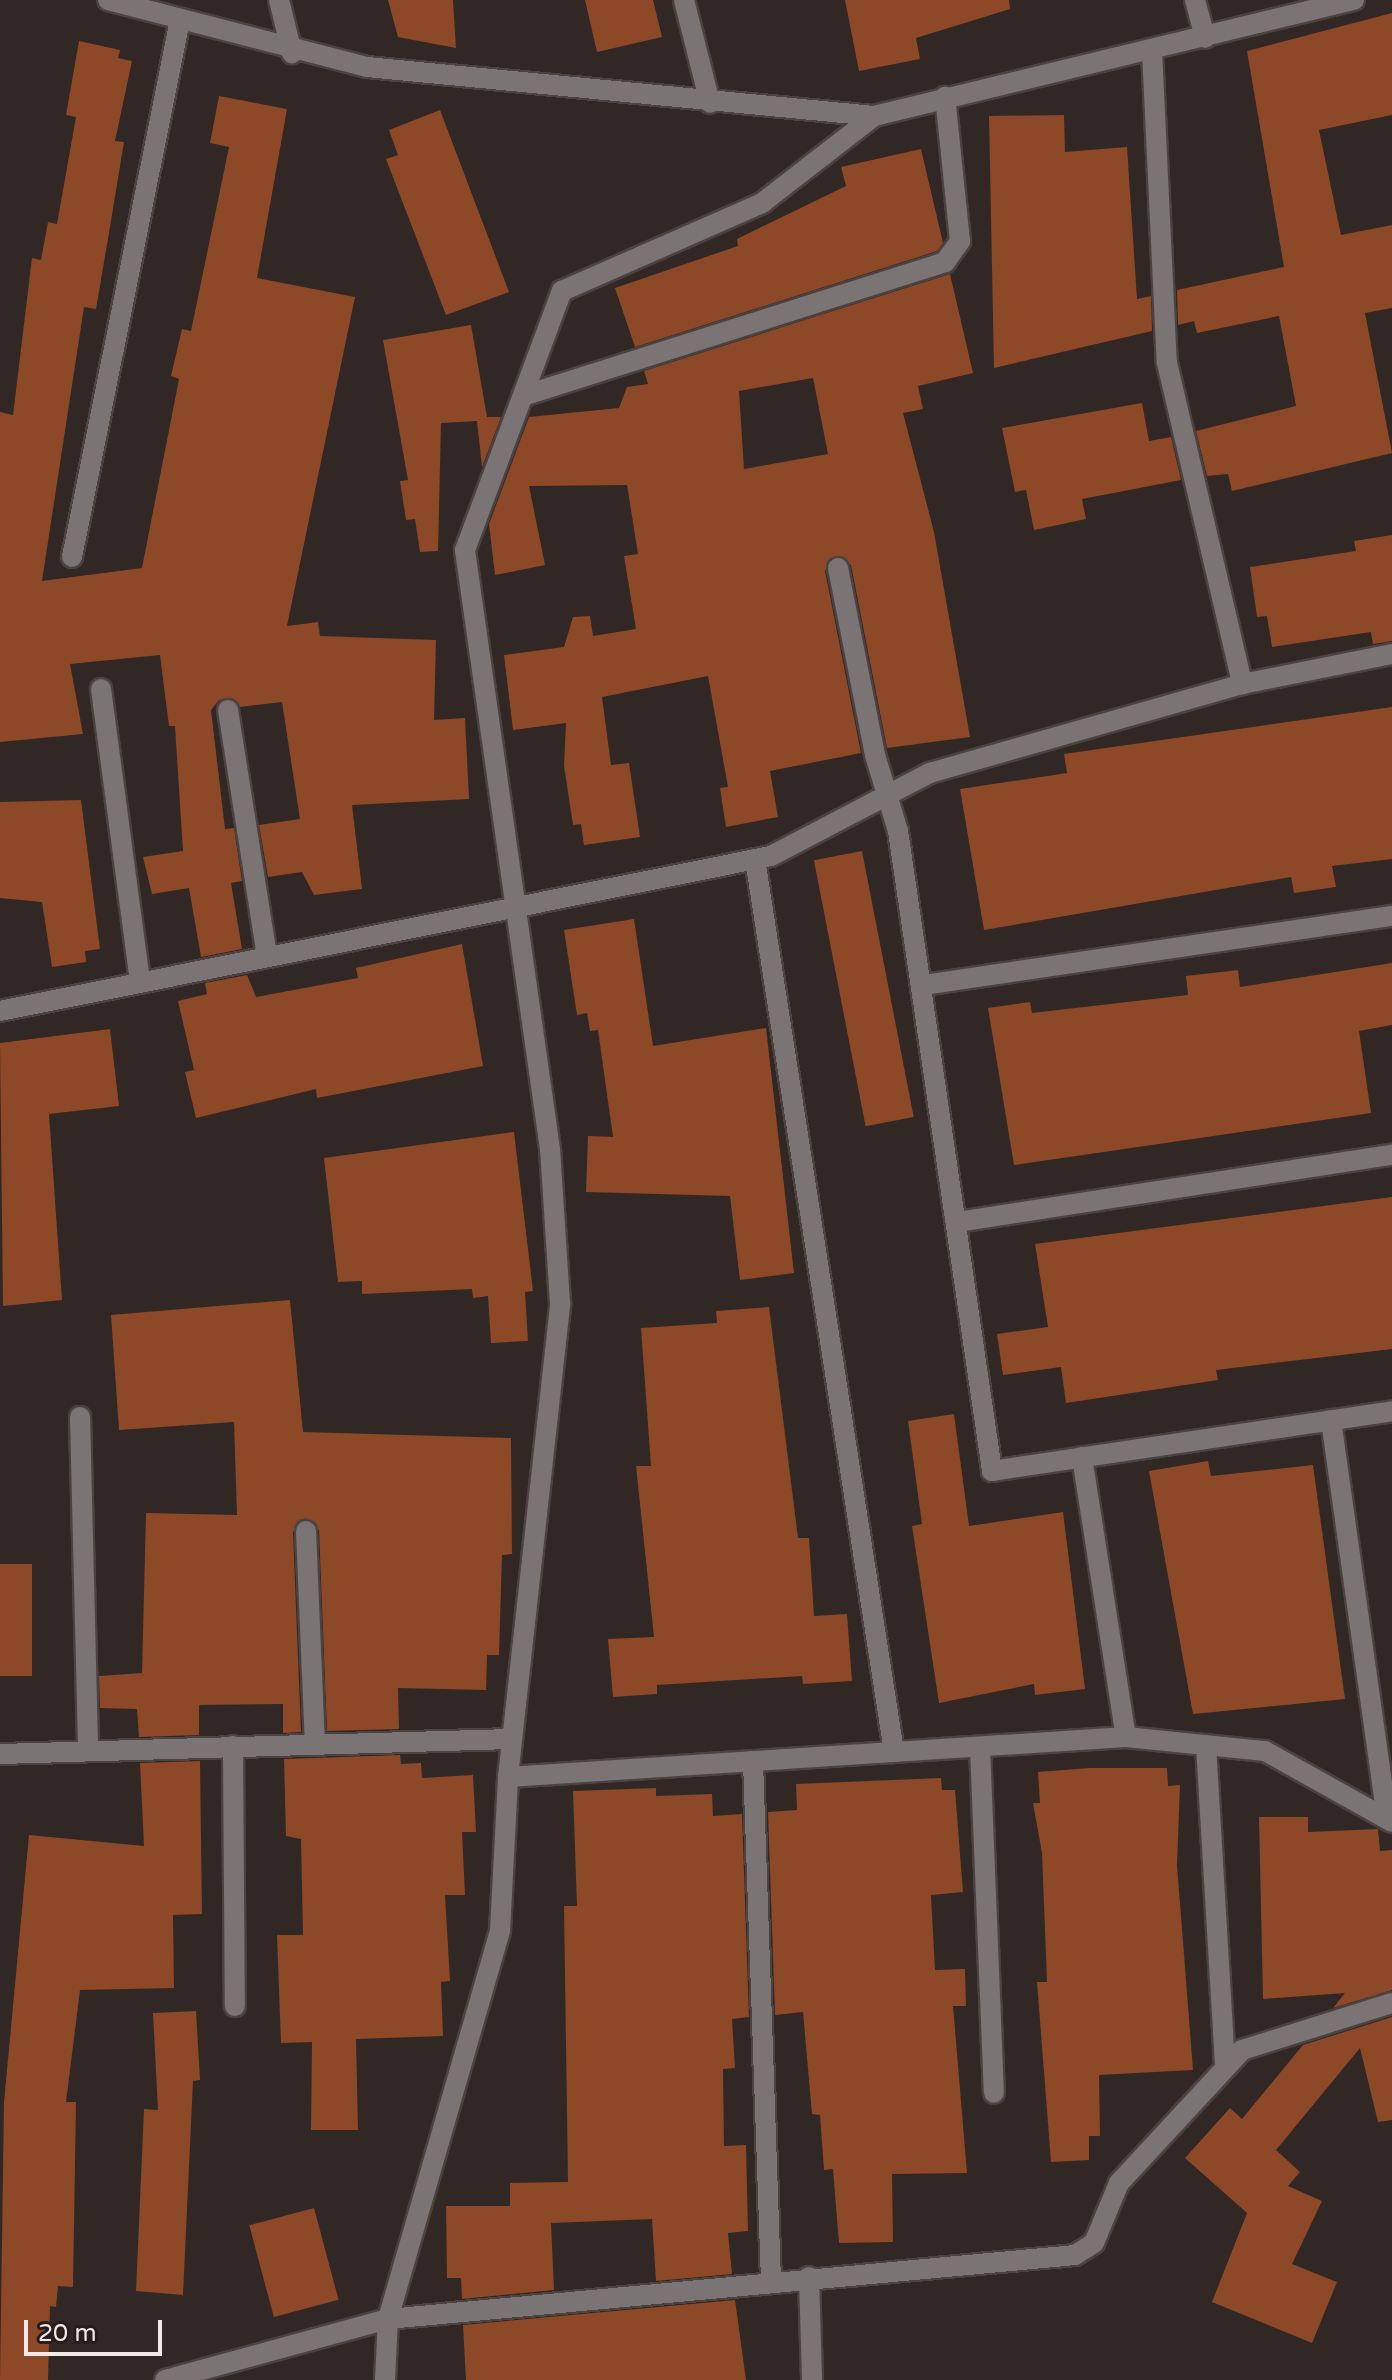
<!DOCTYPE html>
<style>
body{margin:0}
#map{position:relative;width:1392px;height:2380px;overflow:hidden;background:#312725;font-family:"Varela Round",sans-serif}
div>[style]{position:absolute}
.building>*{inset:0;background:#8d4827;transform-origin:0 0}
.roads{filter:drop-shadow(2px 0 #4c4240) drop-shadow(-2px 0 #4c4240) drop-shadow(0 2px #4c4240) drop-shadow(0 -2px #4c4240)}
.minor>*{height:20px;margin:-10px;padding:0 10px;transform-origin:10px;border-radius:10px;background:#7a7475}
span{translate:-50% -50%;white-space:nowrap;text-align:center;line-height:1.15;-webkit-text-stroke:6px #271d1c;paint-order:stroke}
.scale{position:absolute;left:24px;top:2320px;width:138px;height:36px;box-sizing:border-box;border:4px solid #f1e9e8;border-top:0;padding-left:10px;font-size:24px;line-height:28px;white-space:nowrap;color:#f1e9e8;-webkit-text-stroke:6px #271d1c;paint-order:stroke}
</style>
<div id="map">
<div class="building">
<div style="clip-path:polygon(388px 0,453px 0,456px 48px,398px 37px)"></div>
<div style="clip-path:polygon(585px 0,653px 0,662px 37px,597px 52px)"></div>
<div style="clip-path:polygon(845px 0,1009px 0,1010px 9px,916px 38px,920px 59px,859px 71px)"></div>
<div style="clip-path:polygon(1392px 13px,1392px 115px,1319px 130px,1341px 235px,1392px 225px,1392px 308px,1365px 313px,1392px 453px,1232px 491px,1228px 474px,1207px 476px,1196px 431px,1296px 406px,1279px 316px,1197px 333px,1194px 321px,1178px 325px,1177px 290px,1284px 267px,1247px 51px)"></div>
<div style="clip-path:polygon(79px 41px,120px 50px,118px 58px,132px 61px,115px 141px,124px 142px,109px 233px,96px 309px,84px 307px,42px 581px,142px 568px,179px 379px,171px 376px,182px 329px,191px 331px,229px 147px,210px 143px,219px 96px,287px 109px,257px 278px,355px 297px,287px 626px,318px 622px,320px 636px,436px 640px,434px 720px,465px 718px,469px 799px,352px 805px,362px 889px,314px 895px,302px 872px,268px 877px,259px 825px,300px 819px,282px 702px,240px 707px,232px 698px,219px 700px,211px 710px,225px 829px,234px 828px,242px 881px,231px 883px,242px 949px,201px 957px,189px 888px,152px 894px,143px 857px,183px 851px,175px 726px,169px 726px,160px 655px,70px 664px,83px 734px,0 742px,0 412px,13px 415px,32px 258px,41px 260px,48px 222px,57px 224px,76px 117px,66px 115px)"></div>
<div style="clip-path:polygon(440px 110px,509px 292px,446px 315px,386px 159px,398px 155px,389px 130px)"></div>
<div style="clip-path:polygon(1064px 115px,1065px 152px,1127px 147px,1137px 299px,1151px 296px,1152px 331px,994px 368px,989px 116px)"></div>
<div style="clip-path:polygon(921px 149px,943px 243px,937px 251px,635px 347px,615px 288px,738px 246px,737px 239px,846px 186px,841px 167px)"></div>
<div style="clip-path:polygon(evenodd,950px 274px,973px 373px,918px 386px,923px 409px,903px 413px,934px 532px,970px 737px,887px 748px,851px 565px,835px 556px,825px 571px,861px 753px,770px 771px,778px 817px,726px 827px,720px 788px,728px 787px,708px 676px,602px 697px,611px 765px,629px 763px,640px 837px,584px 845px,581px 824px,573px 825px,564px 766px,566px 723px,513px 730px,504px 655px,564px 647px,573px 617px,590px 616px,593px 636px,636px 629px,624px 556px,638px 554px,627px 485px,529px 486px,545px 565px,495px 575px,489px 524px,529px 417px,619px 408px,627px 387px,648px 384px,644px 371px,950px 274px,813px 378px,828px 454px,744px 469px,739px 391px,813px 378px)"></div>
<div style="clip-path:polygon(471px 325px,487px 417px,501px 417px,482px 467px,477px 421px,441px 423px,438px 551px,420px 552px,415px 519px,406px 520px,400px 481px,408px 480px,383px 340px)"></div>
<div style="clip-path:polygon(1142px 403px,1149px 441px,1171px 437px,1181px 480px,1082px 499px,1086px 519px,1034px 530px,1026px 490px,1015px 492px,1002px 428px)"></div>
<div style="clip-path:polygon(1392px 535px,1392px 641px,1373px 644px,1371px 632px,1272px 647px,1267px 616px,1257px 617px,1250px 567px,1356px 551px,1354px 541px)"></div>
<div style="clip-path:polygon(1392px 707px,1392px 859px,1332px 866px,1336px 887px,1294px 893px,1291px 877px,984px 930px,960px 789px,1067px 773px,1064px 754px)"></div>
<div style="clip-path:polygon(81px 800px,100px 949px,85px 951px,86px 962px,52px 967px,42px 902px,0 898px,0 802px)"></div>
<div style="left:862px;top:851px;width:271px;height:49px;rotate:79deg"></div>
<div style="clip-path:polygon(634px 919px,653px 1046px,766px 1028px,794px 1273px,740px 1280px,730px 1196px,586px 1192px,588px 1136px,613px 1137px,598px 1030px,590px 1031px,587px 1013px,577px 1015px,564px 930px)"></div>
<div style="clip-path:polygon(462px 944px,483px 1066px,317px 1098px,316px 1089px,196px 1118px,185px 1072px,194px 1070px,178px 1001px,207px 994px,205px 983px,247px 975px,256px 997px,358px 978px,356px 968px)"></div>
<div style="clip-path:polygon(1392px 963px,1392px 1025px,1359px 1031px,1371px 1113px,1014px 1165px,988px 1008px,1030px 1002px,1032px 1013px,1188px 995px,1186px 976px,1238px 970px,1240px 987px)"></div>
<div style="clip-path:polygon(110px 1029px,119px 1106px,49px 1114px,62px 1300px,3px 1306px,0 1043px)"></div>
<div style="clip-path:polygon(514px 1132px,533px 1291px,525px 1292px,528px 1341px,491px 1343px,488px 1296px,473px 1298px,472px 1289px,362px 1294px,362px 1281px,338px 1282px,324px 1158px)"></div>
<div style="clip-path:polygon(1392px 1197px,1392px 1349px,1216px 1370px,1218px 1380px,1066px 1403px,1061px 1367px,1003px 1375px,997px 1334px,1048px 1327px,1035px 1244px)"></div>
<div style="clip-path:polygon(290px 1300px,303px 1432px,511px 1438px,512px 1554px,502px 1555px,499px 1655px,487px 1655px,486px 1690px,398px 1688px,399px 1729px,327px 1731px,319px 1530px,305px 1518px,293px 1532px,301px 1732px,283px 1733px,283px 1704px,199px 1705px,199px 1735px,139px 1737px,137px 1709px,100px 1708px,99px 1676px,142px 1673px,146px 1513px,237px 1515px,234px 1422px,119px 1430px,111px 1315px)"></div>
<div style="clip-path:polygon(769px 1307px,798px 1538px,809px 1538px,814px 1616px,847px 1614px,852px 1681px,803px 1684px,802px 1676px,657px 1685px,657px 1694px,613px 1697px,608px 1639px,654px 1637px,636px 1466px,651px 1466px,641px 1328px,717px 1323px,716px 1311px)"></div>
<div style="clip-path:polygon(954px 1414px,969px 1526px,1063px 1512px,1085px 1689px,1035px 1695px,1034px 1684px,939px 1703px,912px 1526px,922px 1524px,908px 1421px)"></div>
<div style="clip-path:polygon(1208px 1461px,1211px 1476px,1313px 1465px,1345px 1699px,1193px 1714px,1149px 1471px)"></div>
<div style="left:0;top:1564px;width:32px;height:112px"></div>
<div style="clip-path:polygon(400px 1755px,401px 1764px,421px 1763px,422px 1778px,473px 1775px,476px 1832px,462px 1832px,465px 1895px,445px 1895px,450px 1981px,441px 1982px,443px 2036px,356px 2039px,358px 2130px,311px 2130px,312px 2042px,281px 2043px,277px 1935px,303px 1935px,301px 1839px,286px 1836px,284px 1759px)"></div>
<div style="clip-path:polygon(200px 1761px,202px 1914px,173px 1915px,174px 1988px,80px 1990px,66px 2102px,76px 2102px,73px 2287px,58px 2286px,56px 2307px,50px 2306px,48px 2380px,0 2380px,4px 2102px,29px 1835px,144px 1846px,140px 1763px)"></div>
<div style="clip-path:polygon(1089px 1768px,1167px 1768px,1168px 1786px,1180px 1785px,1177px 1865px,1193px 2070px,1099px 2075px,1100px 2136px,1089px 2136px,1089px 2160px,1051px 2162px,1037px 1982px,1047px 1982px,1042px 1853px,1033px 1803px,1040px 1803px,1038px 1772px)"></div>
<div style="clip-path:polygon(941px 1778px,942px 1790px,955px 1790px,963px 1892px,931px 1895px,935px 1970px,965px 1969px,966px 2006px,953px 2006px,967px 2173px,892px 2174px,893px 2242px,839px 2243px,833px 2169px,824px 2170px,820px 2115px,812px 2114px,803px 2012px,775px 2015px,768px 1812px,797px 1810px,796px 1784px)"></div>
<div style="clip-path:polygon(656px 1788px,656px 1796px,712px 1794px,713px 1816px,742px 1814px,749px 2017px,732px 2019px,735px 2068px,723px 2069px,724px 2146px,746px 2145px,748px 2231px,728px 2233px,732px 2274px,656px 2281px,652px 2219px,551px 2223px,554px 2290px,462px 2299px,461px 2278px,447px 2278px,446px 2206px,510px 2206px,510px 2183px,568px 2182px,564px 1906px,577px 1906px,573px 1791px)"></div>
<div style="clip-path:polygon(1259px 1817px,1308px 1817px,1308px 1832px,1378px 1829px,1380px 1851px,1392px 1850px,1392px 1990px,1333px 2008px,1345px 1993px,1263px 1999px)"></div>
<div style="clip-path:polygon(196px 2011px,200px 2080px,193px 2081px,183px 2295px,136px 2291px,144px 2109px,158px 2110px,153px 2013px)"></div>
<div style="clip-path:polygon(1392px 2017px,1392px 2120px,1378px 2122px,1360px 2048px,1276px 2150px,1300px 2172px,1288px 2186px,1322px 2201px,1292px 2264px,1337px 2282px,1312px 2343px,1212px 2302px,1247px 2213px,1185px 2158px,1230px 2108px,1242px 2119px,1303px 2045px)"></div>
<div style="left:314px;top:2208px;width:95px;height:67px;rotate:75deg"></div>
<div style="clip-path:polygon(735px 2300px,746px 2380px,466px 2380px,463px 2325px)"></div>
</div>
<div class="roads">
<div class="minor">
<div style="left:108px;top:0;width:268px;rotate:14.5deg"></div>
<div style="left:367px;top:67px;width:509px;rotate:5.52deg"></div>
<div style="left:874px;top:116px;width:494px;rotate:-13.6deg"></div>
<div style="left:279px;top:0;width:55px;rotate:76.2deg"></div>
<div style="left:684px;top:0;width:106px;rotate:75.8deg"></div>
<div style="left:1195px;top:0;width:39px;rotate:75deg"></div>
<div style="left:1152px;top:50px;width:313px;rotate:87.3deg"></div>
<div style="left:1167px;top:363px;width:330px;rotate:76.8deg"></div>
<div style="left:526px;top:395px;width:440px;rotate:-17.6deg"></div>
<div style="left:945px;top:262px;width:26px;rotate:-54deg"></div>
<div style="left:960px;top:241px;width:145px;rotate:-95.9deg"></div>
<div style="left:72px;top:557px;width:548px;rotate:-78.63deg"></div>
<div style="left:838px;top:568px;width:191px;rotate:78.8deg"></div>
<div style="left:875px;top:755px;width:79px;rotate:73.2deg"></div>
<div style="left:898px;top:831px;width:647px;rotate:81.64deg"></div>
<div style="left:992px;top:1471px;width:404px;rotate:-8.5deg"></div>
<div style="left:101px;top:689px;width:294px;rotate:82.4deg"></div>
<div style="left:228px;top:710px;width:248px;rotate:81deg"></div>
<div style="left:755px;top:859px;width:904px;rotate:81.15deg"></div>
<div style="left:924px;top:985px;width:473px;rotate:-8.4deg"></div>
<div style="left:0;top:1011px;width:786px;rotate:-11.37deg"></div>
<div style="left:771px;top:856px;width:179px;rotate:-27.6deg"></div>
<div style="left:930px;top:773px;width:324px;rotate:-15.9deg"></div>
<div style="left:1242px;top:684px;width:153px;rotate:-11.3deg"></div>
<div style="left:957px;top:1222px;width:440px;rotate:-8.8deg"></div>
<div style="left:80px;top:1417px;width:334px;rotate:88.6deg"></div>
<div style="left:1331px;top:1420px;width:403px;rotate:82deg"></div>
<div style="left:1082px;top:1457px;width:283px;rotate:81.1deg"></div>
<div style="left:306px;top:1531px;width:213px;rotate:87.6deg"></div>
<div style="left:1206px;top:1745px;width:321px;rotate:86.6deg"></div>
<div style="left:233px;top:1746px;width:260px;rotate:89.6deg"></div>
<div style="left:980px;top:1747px;width:346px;rotate:87.7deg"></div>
<div style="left:0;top:1754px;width:512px;rotate:-1.68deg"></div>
<div style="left:753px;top:1761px;width:520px;rotate:88.02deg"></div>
<div style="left:508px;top:1777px;width:619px;rotate:-3.7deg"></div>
<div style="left:1126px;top:1737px;width:140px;rotate:5.8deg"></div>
<div style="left:1265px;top:1751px;width:145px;rotate:29.2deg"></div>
<div style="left:809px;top:2277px;width:103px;rotate:88.3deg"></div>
<div style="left:165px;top:2380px;width:231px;rotate:-15.3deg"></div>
<div style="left:388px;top:2319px;width:690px;rotate:-5.32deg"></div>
<div style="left:1075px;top:2255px;width:22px;rotate:-32deg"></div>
<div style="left:1094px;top:2243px;width:65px;rotate:-67.4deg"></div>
<div style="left:1119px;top:2183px;width:181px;rotate:-47.2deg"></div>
<div style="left:1242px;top:2050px;width:157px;rotate:-17.4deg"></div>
<div style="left:385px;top:2380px;width:61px;rotate:-87.2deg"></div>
<div style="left:388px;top:2319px;width:404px;rotate:-73.9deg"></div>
<div style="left:500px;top:1931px;width:154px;rotate:-87deg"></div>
<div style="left:508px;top:1777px;width:477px;rotate:-83.7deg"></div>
<div style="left:560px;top:1303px;width:154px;rotate:-93.7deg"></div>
<div style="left:550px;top:1149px;width:605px;rotate:-98.08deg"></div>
<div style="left:465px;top:550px;width:277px;rotate:-69.5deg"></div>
<div style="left:562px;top:291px;width:219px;rotate:-23.7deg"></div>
<div style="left:762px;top:203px;width:142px;rotate:-37.8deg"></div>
</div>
</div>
<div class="scale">20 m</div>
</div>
